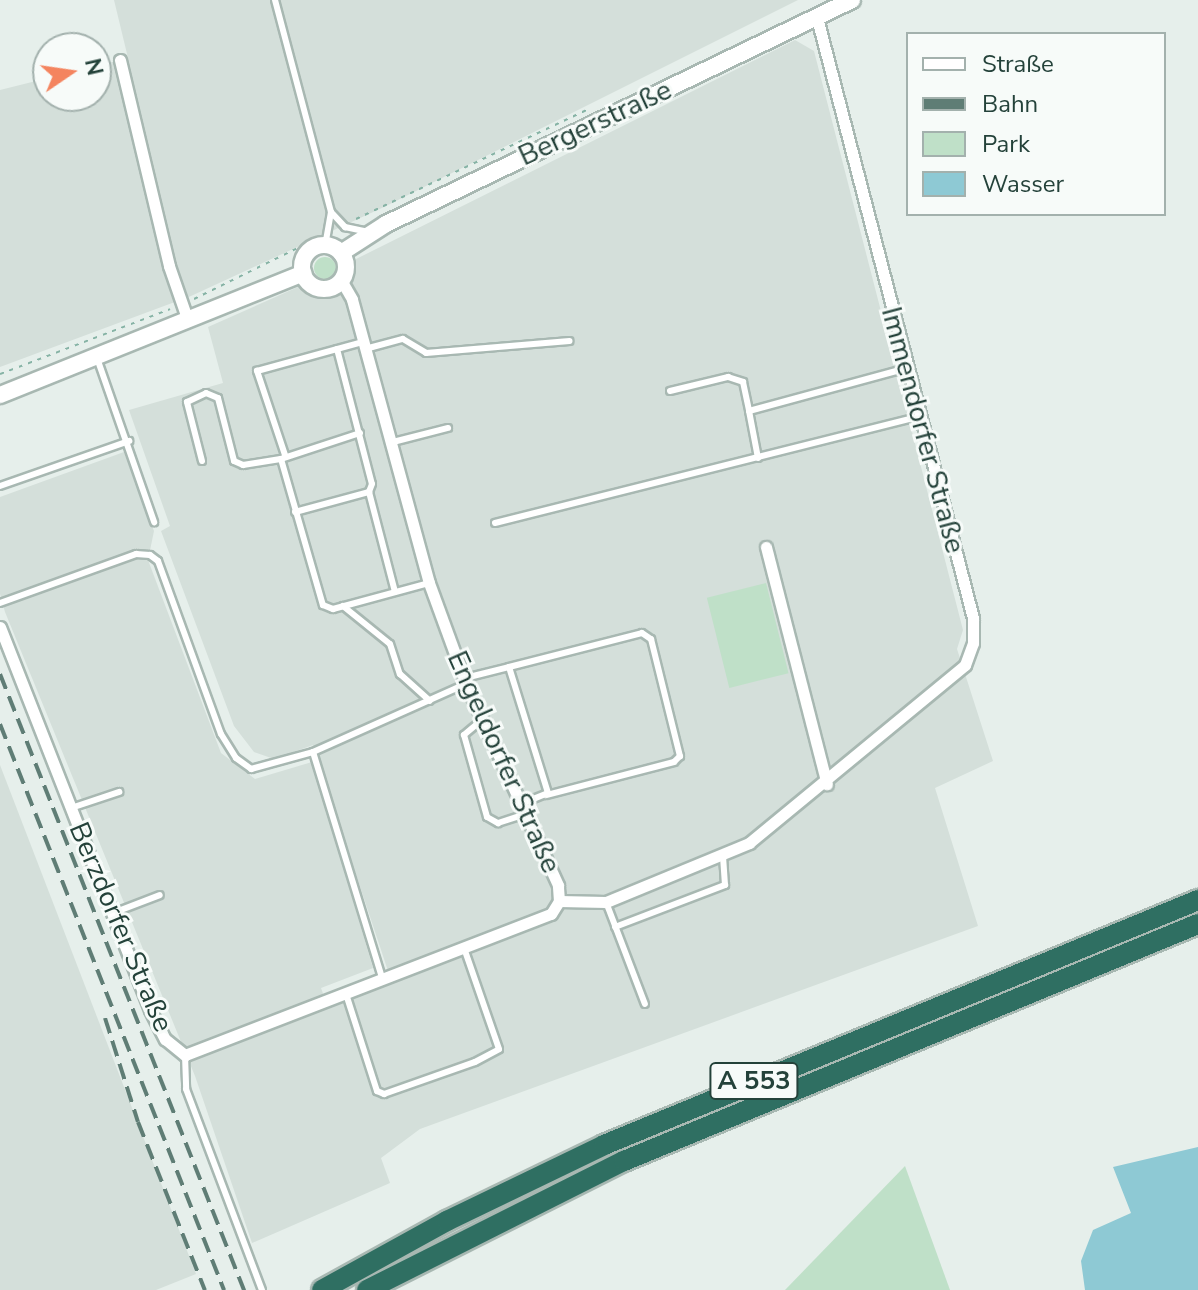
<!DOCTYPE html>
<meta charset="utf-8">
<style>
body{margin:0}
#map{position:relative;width:1198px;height:1290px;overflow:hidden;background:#e6efeb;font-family:"Nunito Sans",sans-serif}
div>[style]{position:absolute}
.built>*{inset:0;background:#d4dfda}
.green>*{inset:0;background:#bfe0c8;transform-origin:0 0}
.round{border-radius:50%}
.water>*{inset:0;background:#8ec9d4}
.path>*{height:2px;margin-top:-1px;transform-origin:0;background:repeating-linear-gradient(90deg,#86b3a5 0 4px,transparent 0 10px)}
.roads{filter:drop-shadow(2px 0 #a8b8b2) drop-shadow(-2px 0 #a8b8b2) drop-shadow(0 2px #a8b8b2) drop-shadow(0 -2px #a8b8b2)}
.lane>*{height:6px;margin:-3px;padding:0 3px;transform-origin:3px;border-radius:3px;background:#fff}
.street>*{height:11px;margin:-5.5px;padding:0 5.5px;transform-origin:5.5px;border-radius:5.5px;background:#fff}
.secondary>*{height:16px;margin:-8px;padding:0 8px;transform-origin:8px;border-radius:8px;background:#fff}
.secondary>.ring{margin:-8px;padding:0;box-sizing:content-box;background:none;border:16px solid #fff;border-radius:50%}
.highway>*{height:20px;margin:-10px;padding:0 10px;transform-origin:10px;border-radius:10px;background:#2f6f62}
.rail>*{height:4px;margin-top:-2px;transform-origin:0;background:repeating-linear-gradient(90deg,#5f7d75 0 16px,transparent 0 24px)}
span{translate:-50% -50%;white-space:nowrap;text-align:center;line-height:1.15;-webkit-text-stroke:6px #f7fbf9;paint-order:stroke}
.shield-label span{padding:2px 6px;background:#f7fbf9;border:2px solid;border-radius:6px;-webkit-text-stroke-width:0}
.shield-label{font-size:26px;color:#24423a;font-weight:700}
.street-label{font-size:28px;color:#24423a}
.legend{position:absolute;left:906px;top:32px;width:260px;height:184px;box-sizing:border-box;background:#f7fbf9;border:2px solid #a3b1ad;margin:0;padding:10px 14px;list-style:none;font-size:24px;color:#24423a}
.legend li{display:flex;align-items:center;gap:16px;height:40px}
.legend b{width:40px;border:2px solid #a3b1ad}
.north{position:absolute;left:32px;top:32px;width:80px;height:80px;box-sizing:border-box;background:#f7fbf9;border:2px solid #a3b1ad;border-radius:50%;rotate:77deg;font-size:22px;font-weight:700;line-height:32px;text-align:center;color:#24423a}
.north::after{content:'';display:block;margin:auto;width:28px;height:36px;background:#f4845f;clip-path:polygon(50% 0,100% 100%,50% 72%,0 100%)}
</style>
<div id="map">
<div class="built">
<div style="clip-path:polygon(114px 0,798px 0,384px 207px,191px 296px,0 367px,0 90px,48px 78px,48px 96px,96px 96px,96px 66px,128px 58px)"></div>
<div style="clip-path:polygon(795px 40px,814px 51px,963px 630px,957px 649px,993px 761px,935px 788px,978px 926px,420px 1129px,381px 1158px,390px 1183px,252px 1243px,195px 1076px,5px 612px,0 594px,0 497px,124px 452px,154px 531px,148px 560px,221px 753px,255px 779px,312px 762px,373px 968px,321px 988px,328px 1007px,392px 983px,313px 745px,274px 759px,254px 752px,234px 726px,161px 531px,170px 526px,129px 410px,223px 383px,208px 327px,316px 279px)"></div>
<div style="clip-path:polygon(0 765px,196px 1274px,156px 1290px,0 1290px)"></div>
</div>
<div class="green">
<div class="round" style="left:314px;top:257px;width:22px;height:22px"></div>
<div style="left:766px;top:583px;width:93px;height:61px;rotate:76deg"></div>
<div style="clip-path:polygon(905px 1166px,950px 1290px,785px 1290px)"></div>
</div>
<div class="water">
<div style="clip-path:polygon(1198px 1147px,1198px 1290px,1085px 1290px,1081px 1261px,1093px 1230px,1131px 1213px,1113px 1167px)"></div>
</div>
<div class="path">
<div style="left:356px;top:219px;width:258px;rotate:-25.3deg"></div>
<div style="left:194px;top:299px;width:138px;rotate:-26.2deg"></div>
<div style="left:0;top:374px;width:182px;rotate:-20.9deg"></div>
</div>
<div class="roads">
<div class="lane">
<div style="left:275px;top:0;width:219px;rotate:75.2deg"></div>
<div style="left:331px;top:212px;width:34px;rotate:100deg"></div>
<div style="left:331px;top:212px;width:21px;rotate:47deg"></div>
<div style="left:345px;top:227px;width:24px;rotate:12deg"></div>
<div style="left:337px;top:349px;width:139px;rotate:75.5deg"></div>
<div style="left:372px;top:484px;width:9px;rotate:111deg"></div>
<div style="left:365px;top:349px;width:39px;rotate:-15deg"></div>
<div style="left:403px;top:339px;width:27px;rotate:31deg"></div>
<div style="left:426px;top:353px;width:144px;rotate:-4.8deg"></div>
<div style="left:97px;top:358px;width:174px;rotate:70.8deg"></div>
<div style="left:670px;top:391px;width:60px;rotate:-13.6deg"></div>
<div style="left:728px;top:377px;width:16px;rotate:18deg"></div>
<div style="left:743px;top:382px;width:30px;rotate:78deg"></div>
<div style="left:360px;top:433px;width:83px;rotate:161.8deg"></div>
<div style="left:281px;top:459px;width:152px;rotate:74deg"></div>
<div style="left:323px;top:605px;width:11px;rotate:22deg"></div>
<div style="left:333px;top:609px;width:99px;rotate:-15.2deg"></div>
<div style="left:389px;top:443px;width:61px;rotate:-14.3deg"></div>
<div style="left:285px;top:455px;width:89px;rotate:-108.4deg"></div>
<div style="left:257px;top:371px;width:110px;rotate:-15.3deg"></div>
<div style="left:758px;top:458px;width:48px;rotate:-100.8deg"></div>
<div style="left:749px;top:411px;width:164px;rotate:-15.2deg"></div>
<div style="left:202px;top:461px;width:61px;rotate:-104.3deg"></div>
<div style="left:187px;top:402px;width:21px;rotate:-25deg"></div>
<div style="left:206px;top:393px;width:13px;rotate:23deg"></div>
<div style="left:218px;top:398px;width:65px;rotate:75.7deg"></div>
<div style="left:234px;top:461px;width:10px;rotate:24deg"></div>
<div style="left:243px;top:465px;width:38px;rotate:-9deg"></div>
<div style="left:0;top:486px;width:137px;rotate:-19.2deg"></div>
<div style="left:295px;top:512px;width:77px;rotate:-15.1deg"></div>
<div style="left:369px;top:492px;width:103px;rotate:75.4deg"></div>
<div style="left:495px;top:523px;width:438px;rotate:-14.1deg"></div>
<div style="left:0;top:603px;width:145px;rotate:-19.8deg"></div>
<div style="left:136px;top:554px;width:14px;rotate:4deg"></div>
<div style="left:150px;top:555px;width:10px;rotate:37deg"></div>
<div style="left:158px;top:561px;width:184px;rotate:70deg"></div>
<div style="left:221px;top:734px;width:28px;rotate:58deg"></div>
<div style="left:236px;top:758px;width:19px;rotate:36deg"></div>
<div style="left:251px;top:769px;width:64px;rotate:-15.3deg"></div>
<div style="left:313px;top:752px;width:167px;rotate:-24deg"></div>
<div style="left:343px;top:606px;width:60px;rotate:39deg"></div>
<div style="left:390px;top:644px;width:32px;rotate:72deg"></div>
<div style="left:400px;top:674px;width:40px;rotate:42deg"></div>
<div style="left:509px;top:667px;width:137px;rotate:-14.3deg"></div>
<div style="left:642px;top:633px;width:11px;rotate:34deg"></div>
<div style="left:651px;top:639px;width:121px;rotate:76.1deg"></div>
<div style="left:680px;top:756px;width:8px;rotate:135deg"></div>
<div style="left:674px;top:762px;width:132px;rotate:165.5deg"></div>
<div style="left:465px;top:678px;width:45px;rotate:-14deg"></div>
<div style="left:509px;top:667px;width:132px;rotate:72.8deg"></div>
<div style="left:548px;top:793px;width:29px;rotate:158deg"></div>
<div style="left:483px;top:719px;width:25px;rotate:140deg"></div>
<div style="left:464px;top:735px;width:85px;rotate:74.3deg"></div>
<div style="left:487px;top:817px;width:13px;rotate:29deg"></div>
<div style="left:498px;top:823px;width:28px;rotate:-18deg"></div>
<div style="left:313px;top:752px;width:236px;rotate:73deg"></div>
<div style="left:71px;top:808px;width:51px;rotate:-18.4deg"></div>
<div style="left:606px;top:902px;width:109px;rotate:69.1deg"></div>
<div style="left:113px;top:913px;width:50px;rotate:-21deg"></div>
<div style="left:615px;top:927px;width:118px;rotate:-20.9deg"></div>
<div style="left:725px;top:885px;width:27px;rotate:-94deg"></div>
<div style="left:346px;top:994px;width:102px;rotate:72.3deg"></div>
<div style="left:377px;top:1091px;width:8px;rotate:23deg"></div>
<div style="left:384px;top:1094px;width:96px;rotate:-19.4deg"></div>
<div style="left:475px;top:1062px;width:27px;rotate:-28deg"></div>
<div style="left:499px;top:1049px;width:104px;rotate:-109.1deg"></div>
<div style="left:185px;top:1055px;width:34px;rotate:88deg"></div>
<div style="left:186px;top:1089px;width:215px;rotate:69.3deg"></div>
</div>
<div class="street">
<div style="left:120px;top:60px;width:212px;rotate:76.6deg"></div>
<div style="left:169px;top:266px;width:55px;rotate:70.9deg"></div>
<div style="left:766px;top:547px;width:245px;rotate:75.6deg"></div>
<div style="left:0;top:627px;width:411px;rotate:68.6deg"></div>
<div style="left:150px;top:1010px;width:33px;rotate:63deg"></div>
<div style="left:165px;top:1039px;width:26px;rotate:39deg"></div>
<div style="left:185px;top:1055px;width:392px;rotate:-21.1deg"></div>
<div style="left:551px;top:914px;width:15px;rotate:-58deg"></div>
<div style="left:559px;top:901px;width:16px;rotate:-94deg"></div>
<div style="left:558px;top:885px;width:221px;rotate:-114.6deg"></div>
<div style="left:466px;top:684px;width:108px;rotate:-110.1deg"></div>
<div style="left:429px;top:583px;width:294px;rotate:-105.2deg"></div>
<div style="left:352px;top:299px;width:22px;rotate:-120deg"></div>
<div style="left:559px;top:901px;width:47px;rotate:1.2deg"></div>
<div style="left:606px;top:902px;width:155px;rotate:-22.4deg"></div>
<div style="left:749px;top:843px;width:280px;rotate:-39.5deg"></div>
<div style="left:965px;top:665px;width:23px;rotate:-70deg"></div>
<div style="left:973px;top:643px;width:25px;rotate:-90deg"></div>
<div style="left:973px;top:618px;width:620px;rotate:-104.57deg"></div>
</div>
<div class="secondary">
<div class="ring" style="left:302px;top:245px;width:28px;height:28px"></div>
<div style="left:341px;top:253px;width:54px;rotate:-32.8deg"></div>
<div style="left:386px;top:224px;width:517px;rotate:-25.67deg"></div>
<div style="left:0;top:395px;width:327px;rotate:-21.9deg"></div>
</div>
<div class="highway">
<div style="left:322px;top:1290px;width:143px;rotate:-28.9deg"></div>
<div style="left:447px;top:1221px;width:174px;rotate:-25.8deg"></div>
<div style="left:604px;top:1145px;width:643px;rotate:-22.41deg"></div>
<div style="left:367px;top:1290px;width:288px;rotate:-26.7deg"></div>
<div style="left:624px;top:1161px;width:621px;rotate:-22.44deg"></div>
</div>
</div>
<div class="rail">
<div style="left:0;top:674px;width:663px;rotate:68.39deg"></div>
<div style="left:0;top:724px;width:609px;rotate:68.41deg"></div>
<div style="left:105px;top:1018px;width:109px;rotate:72.4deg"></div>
<div style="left:138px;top:1122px;width:181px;rotate:68.3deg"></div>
</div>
<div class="shield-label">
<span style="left:754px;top:1081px">A 553</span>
</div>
<div class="street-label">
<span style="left:595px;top:123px;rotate:-25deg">Bergerstraße</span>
<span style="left:923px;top:430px;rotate:75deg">Immendorfer Straße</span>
<span style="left:504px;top:762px;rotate:66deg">Engeldorfer Straße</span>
<span style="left:121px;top:927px;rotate:67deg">Berzdorfer Straße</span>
</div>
<ul class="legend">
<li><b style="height:10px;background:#fff"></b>Straße</li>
<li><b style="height:10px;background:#5f7d75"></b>Bahn</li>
<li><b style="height:22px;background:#bfe0c8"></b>Park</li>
<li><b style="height:22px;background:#8ec9d4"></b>Wasser</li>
</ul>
<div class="north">N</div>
</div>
